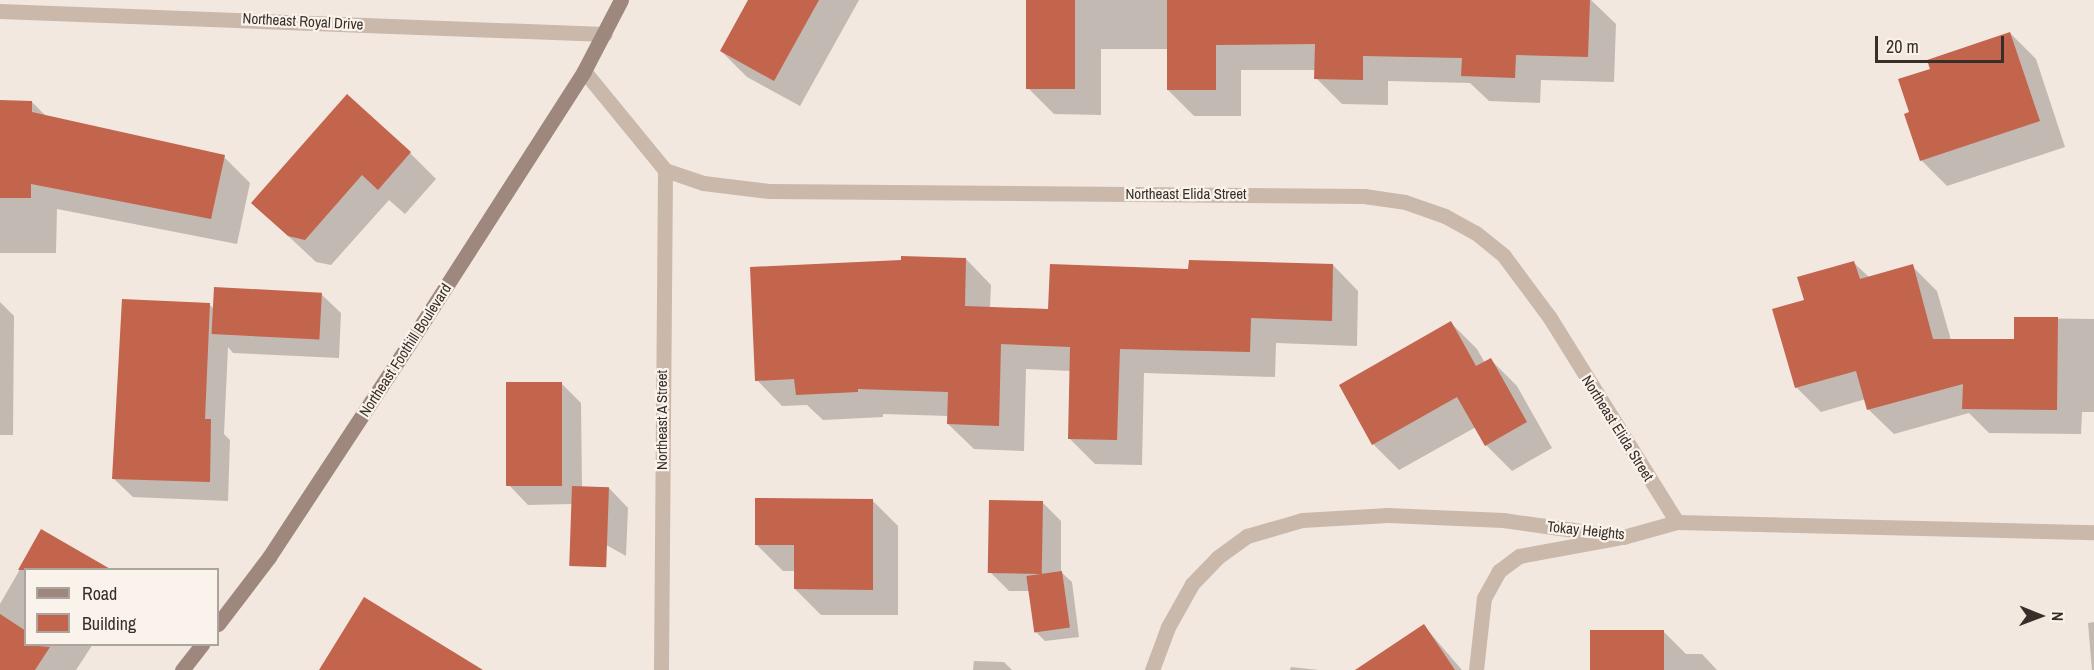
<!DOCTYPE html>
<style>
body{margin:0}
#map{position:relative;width:2094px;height:670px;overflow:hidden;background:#f2e8df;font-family:"Archivo Narrow",sans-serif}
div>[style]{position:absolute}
.shadow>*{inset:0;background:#0003}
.building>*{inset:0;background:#c3644c;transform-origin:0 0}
.lane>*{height:15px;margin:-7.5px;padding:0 7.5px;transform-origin:7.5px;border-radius:7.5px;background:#cab8ab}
.street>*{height:15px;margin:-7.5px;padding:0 7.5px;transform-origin:7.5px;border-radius:7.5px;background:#cab8ab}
.secondary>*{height:15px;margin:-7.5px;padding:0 7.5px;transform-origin:7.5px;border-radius:7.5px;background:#9e877c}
span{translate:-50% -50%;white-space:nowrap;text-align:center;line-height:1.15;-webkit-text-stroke:4.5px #faf3eb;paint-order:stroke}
.street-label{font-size:15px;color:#382e2a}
.legend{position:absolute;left:24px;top:568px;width:195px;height:78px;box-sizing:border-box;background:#faf3eb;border:2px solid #aca49e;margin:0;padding:8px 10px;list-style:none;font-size:18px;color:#382e2a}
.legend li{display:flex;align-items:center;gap:12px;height:30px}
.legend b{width:30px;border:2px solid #aca49e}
.north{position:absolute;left:2010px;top:586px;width:60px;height:60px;-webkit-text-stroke:4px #faf3eb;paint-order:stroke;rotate:91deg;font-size:16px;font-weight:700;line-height:24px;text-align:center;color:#382e2a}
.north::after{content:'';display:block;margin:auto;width:21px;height:27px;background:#382e2a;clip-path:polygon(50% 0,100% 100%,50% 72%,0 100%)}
.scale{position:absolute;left:1875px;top:36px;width:129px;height:27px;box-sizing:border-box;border:3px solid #382e2a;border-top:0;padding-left:8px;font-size:18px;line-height:21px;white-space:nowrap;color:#382e2a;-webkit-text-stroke:4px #faf3eb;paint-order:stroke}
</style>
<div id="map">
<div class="shadow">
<div style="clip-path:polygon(749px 0,859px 0,800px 106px,747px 77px,721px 51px)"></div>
<div style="clip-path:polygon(1028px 0,1591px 0,1616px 24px,1614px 82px,1541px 80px,1540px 103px,1489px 101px,1470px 83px,1388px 81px,1388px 105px,1342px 104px,1316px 78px,1316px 70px,1241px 70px,1241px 116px,1194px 116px,1168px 90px,1168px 49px,1101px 49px,1101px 115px,1054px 114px,1028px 88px)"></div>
<div style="clip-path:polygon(2010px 33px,2036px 59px,2065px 147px,1947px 186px,1921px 160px,1932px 70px)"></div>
<div style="clip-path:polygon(0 102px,32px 102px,47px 117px,224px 157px,250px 183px,237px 244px,57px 209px,56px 253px,0 253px)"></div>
<div style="clip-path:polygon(410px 153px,436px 179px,405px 214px,389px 200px,331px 265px,316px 262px,253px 203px)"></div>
<div style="clip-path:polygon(966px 259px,991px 285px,990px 308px,1049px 310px,1190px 271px,1333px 265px,1358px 291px,1357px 346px,1276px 343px,1275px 377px,1144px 373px,1142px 465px,1095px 464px,1069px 438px,1071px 371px,1026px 369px,1024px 451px,974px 449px,948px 424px,949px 416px,883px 414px,883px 417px,823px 420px,807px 405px,782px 406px,757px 380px)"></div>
<div style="clip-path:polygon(1854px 263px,1870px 278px,1912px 266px,1937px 291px,1951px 340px,2016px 340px,2015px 318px,2094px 319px,2094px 412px,2082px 412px,2081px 434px,1989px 433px,1969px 413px,1894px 434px,1869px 410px,1866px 399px,1821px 412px,1796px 387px,1806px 301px)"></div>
<div style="clip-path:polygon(321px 294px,341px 313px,339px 358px,233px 353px,228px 347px,224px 434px,230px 440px,228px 501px,133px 497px,113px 478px,209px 304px,215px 310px)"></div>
<div style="clip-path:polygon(0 302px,14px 316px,13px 435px,0 435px)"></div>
<div style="clip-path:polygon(1451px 323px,1477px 349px,1485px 363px,1491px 360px,1517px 386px,1552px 448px,1512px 471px,1486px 445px,1476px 427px,1399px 470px,1373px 444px)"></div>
<div style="clip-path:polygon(561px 383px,581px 403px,582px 487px,609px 488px,628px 508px,626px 556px,592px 537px,572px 504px,528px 505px,509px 485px)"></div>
<div style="clip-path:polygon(872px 500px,898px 526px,898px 615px,821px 615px,795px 589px,795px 571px,783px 571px,757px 545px)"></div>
<div style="clip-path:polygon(1042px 502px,1061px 521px,1061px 572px,1072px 582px,1079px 637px,1045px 641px,1035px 631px,1030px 591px,1009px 591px,990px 572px)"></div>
<div style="clip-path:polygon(42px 531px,26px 570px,26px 644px,93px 644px,76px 670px,0 670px,0 604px)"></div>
<div style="clip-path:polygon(2094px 622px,2094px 670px,2092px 670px,2088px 623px)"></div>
<div style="clip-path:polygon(1424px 626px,1462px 670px,1358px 670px)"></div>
<div style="clip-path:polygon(1663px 631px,1686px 654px,1702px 654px,1717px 670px,1591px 670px)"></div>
<div style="clip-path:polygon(974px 661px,1004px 662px,1012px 670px,973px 670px)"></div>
<div style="clip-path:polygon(1291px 667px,1319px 670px,1290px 670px)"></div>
</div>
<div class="building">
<div style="clip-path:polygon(748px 0,819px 0,774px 81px,720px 51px)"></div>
<div style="left:1026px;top:0;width:49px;height:89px"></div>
<div style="clip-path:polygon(1167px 0,1590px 0,1588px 57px,1516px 55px,1515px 78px,1461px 76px,1462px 58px,1363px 56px,1363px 80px,1314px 79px,1315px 44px,1216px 45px,1216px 90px,1167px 90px)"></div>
<div style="clip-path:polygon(2010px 32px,2040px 121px,1920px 161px,1904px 114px,1909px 112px,1898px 79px,1930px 69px,1927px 60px)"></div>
<div style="clip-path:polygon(347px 94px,411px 152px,378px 190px,362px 175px,305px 240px,288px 236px,251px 203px)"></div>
<div style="clip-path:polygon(0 100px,32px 101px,32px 112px,225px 155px,211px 219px,31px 184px,31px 198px,0 198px)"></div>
<div style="clip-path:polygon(901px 256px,966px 258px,965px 306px,1048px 309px,1050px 264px,1188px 269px,1189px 260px,1333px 264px,1332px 321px,1251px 318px,1250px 352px,1120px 349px,1117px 440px,1068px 439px,1070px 347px,1001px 344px,999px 426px,947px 424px,948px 392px,858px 389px,858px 392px,796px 395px,794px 379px,755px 381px,750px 267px,901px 260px)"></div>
<div style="clip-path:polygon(1854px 261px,1860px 279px,1913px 264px,1933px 339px,2014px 339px,2014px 317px,2058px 317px,2057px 410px,1962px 409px,1963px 384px,1867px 410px,1856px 371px,1795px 388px,1772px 309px,1804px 300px,1797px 277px)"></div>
<div style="left:214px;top:287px;width:108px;height:47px;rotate:3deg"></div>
<div style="clip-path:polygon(122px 299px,210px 303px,205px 419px,211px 419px,210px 482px,112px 479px)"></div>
<div style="clip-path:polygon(1451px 321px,1476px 366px,1491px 358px,1527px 422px,1485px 446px,1457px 397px,1372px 445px,1339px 385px)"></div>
<div style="left:506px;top:382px;width:56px;height:104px"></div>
<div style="left:572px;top:486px;width:37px;height:80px;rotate:2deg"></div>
<div style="clip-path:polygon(755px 498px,873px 499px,873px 590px,794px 589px,794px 545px,755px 545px)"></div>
<div style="left:989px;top:500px;width:54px;height:73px;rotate:1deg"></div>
<div style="clip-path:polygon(41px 529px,112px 570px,18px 570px)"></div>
<div style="left:1062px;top:571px;width:57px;height:36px;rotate:82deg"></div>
<div style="clip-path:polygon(364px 597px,483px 670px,319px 670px)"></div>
<div style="clip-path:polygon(0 614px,26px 631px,26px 645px,50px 647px,35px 670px,0 670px)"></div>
<div style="clip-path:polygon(1424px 624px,1455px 670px,1355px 670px)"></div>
<div style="left:1590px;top:630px;width:74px;height:40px"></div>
</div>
<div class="lane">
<div style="left:1476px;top:670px;width:72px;rotate:-83.7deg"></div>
<div style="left:1484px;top:598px;width:31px;rotate:-61deg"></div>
<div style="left:1499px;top:571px;width:25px;rotate:-37deg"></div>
<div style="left:1519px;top:556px;width:100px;rotate:-10.4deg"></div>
</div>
<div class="street">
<div style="left:0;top:11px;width:605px;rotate:2.18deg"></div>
<div style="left:584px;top:71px;width:128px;rotate:50.7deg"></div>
<div style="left:665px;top:170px;width:40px;rotate:18.9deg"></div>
<div style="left:703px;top:183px;width:66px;rotate:6.9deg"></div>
<div style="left:769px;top:191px;width:595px;rotate:0.48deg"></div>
<div style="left:1364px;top:196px;width:41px;rotate:8.3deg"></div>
<div style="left:1405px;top:202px;width:42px;rotate:19.3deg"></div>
<div style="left:1445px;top:216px;width:35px;rotate:29deg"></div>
<div style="left:1476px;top:233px;width:36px;rotate:39deg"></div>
<div style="left:1504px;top:256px;width:77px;rotate:53.4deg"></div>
<div style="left:1550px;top:318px;width:240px;rotate:58.1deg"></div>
<div style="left:661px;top:670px;width:500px;rotate:-89.54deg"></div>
<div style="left:1152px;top:670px;width:46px;rotate:-69.6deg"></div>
<div style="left:1168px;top:627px;width:49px;rotate:-60.8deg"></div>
<div style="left:1192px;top:584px;width:37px;rotate:-46deg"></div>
<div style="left:1218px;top:557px;width:36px;rotate:-36deg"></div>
<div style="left:1247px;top:536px;width:57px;rotate:-16.2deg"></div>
<div style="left:1302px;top:520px;width:86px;rotate:-3.3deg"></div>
<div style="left:1388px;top:515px;width:115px;rotate:2.5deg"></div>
<div style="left:1503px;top:520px;width:121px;rotate:8.1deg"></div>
<div style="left:1623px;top:537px;width:56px;rotate:-15.5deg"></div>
<div style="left:1677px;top:522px;width:417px;rotate:1.4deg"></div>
</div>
<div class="secondary">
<div style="left:218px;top:624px;width:84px;rotate:-52.7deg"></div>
<div style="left:269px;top:557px;width:255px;rotate:-56.7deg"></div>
<div style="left:409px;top:344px;width:324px;rotate:-57.3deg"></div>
<div style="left:584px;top:71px;width:80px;rotate:-62.5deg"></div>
<div style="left:182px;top:670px;width:33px;rotate:-52deg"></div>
</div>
<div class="street-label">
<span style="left:303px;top:21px;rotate:3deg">Northeast Royal Drive</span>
<span style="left:1186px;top:194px">Northeast Elida Street</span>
<span style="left:405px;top:350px;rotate:-57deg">Northeast Foothill Boulevard</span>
<span style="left:662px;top:420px;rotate:-90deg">Northeast A Street</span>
<span style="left:1618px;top:428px;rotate:58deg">Northeast Elida Street</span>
<span style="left:1586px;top:530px;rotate:6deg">Tokay Heights</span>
</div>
<ul class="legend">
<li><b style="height:8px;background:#9e877c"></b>Road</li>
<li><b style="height:16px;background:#c3644c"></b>Building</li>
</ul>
<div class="north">N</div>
<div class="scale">20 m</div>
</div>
